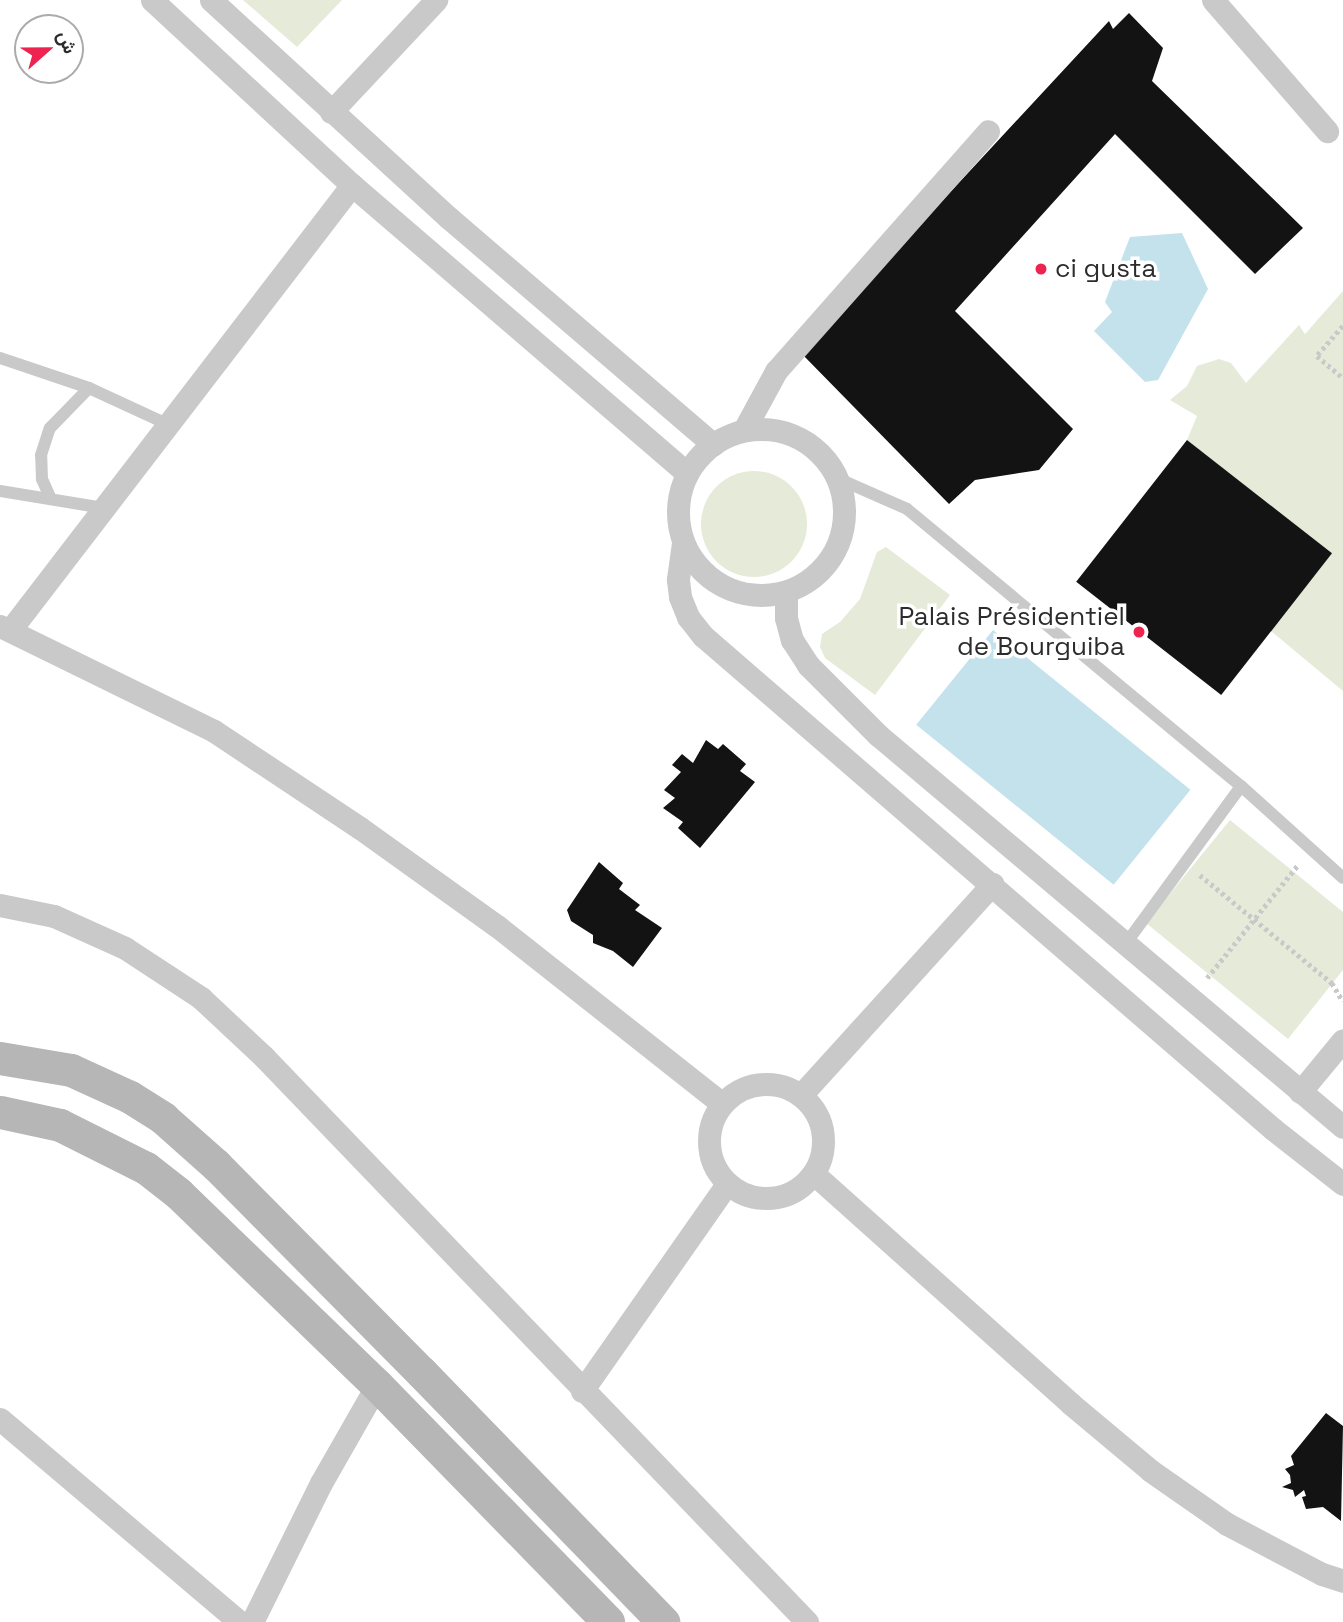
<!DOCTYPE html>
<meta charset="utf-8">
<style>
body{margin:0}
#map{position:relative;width:1343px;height:1622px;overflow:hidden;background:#fff;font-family:"Space Grotesk",Vazirmatn,sans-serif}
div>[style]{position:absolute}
.green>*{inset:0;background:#e5ebd8}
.round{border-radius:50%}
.water>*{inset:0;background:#c3e2ec;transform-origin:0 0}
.building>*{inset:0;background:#131313;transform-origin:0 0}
.path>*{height:4.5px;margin-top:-2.25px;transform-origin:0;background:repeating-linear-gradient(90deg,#c9c9c9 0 3.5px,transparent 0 7px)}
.service>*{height:12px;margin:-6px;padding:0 6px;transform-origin:6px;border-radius:6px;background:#c9c9c9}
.minor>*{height:23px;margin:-11.5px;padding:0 11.5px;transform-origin:11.5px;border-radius:11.5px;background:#c9c9c9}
.minor>.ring{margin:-11.5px;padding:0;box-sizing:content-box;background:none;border:23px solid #c9c9c9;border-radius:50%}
.secondary>*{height:33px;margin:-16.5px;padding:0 16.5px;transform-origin:16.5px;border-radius:16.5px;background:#b6b6b6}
.dots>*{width:19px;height:19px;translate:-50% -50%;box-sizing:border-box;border:4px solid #fff;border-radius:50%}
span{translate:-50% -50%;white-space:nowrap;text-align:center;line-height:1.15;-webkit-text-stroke:7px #fff;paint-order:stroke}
.poi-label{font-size:26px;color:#2c2c2c}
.left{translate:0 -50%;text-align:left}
.right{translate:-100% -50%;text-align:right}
.north{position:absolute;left:14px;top:14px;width:70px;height:70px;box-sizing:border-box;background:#fff;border:2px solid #ababab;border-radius:50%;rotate:69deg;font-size:19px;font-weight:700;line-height:28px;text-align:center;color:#2c2c2c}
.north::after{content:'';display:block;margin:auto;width:24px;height:32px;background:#ee2350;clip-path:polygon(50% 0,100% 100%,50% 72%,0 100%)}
</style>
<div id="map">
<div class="green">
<div style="clip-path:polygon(243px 0,342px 0,297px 47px)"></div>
<div style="clip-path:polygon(1343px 291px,1343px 691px,1271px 631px,1331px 554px,1187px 440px,1197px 416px,1170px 400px,1187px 386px,1197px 366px,1219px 359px,1231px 363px,1246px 383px,1299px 325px,1305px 334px)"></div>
<div class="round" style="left:701px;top:471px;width:106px;height:106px"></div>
<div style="clip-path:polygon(886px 547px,950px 595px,875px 695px,825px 658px,820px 647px,822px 634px,840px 622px,860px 599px,877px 552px)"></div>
<div style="clip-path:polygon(1230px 820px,1343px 912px,1343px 970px,1288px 1039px,1146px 923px)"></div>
</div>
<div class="water">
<div style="clip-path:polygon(1182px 233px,1208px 289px,1158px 380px,1145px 382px,1094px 331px,1112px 312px,1105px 302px,1130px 237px)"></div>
<div style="left:993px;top:630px;width:254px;height:122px;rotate:39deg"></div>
</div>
<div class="building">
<div style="clip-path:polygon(1129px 13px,1163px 48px,1152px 81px,1303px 228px,1255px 274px,1115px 134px,955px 311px,1073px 429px,1039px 470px,975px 480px,949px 504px,801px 353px,1109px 21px,1113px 29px)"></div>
<div style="left:1187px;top:440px;width:184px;height:180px;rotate:38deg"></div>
<div style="clip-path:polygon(706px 740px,718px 749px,723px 744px,746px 764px,740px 771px,755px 782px,700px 848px,678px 828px,683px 822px,663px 808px,675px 798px,664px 790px,681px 772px,672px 765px,682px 754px,693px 763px)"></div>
<div style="clip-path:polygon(599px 862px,623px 883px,619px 889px,640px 905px,635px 910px,662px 928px,633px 967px,613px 951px,593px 943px,593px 935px,571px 921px,567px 910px)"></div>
<div style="clip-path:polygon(1326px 1413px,1343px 1426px,1341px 1521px,1323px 1507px,1306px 1509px,1302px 1497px,1306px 1496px,1304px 1490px,1295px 1497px,1293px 1490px,1282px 1487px,1291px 1483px,1290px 1475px,1285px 1469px,1294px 1465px,1291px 1456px)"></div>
</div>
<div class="path">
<div style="left:1343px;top:326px;width:40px;rotate:131deg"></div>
<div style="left:1317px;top:356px;width:34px;rotate:40deg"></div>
<div style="left:1200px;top:875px;width:171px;rotate:39.3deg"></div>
<div style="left:1332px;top:983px;width:21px;rotate:59deg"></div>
<div style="left:1207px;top:978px;width:145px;rotate:-51.2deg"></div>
</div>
<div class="service">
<div style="left:0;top:358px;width:94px;rotate:18.6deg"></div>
<div style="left:89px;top:388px;width:88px;rotate:24.8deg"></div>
<div style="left:839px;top:479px;width:74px;rotate:23.8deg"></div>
<div style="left:907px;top:509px;width:434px;rotate:39.7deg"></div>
<div style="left:1241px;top:786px;width:137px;rotate:42deg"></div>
<div style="left:0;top:491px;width:105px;rotate:9.3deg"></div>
<div style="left:50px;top:497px;width:20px;rotate:-114deg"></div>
<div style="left:42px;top:479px;width:24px;rotate:-92deg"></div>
<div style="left:41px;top:455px;width:28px;rotate:-72deg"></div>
<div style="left:50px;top:428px;width:56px;rotate:-45.7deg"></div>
<div style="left:1127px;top:942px;width:193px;rotate:-53.8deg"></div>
</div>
<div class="minor">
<div style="left:152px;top:0;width:272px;rotate:42.8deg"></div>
<div style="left:352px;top:185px;width:442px;rotate:40.7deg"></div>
<div style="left:211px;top:0;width:323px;rotate:42.5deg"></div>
<div style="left:449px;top:218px;width:348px;rotate:40.6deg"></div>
<div style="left:1213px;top:0;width:174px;rotate:49deg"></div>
<div style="left:331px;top:112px;width:154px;rotate:-46.8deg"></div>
<div class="ring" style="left:678px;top:429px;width:143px;height:143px"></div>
<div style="left:744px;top:430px;width:67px;rotate:-61.5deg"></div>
<div style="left:776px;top:371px;width:320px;rotate:-48.5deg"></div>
<div style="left:683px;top:543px;width:37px;rotate:98deg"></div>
<div style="left:678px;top:580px;width:17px;rotate:83deg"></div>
<div style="left:680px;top:597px;width:22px;rotate:68deg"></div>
<div style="left:688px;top:617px;width:24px;rotate:52deg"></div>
<div style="left:703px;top:636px;width:754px;rotate:40.86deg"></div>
<div style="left:1273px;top:1129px;width:89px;rotate:38.2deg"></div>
<div style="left:786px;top:593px;width:25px;rotate:90deg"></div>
<div style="left:786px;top:618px;width:23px;rotate:75deg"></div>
<div style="left:792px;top:640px;width:30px;rotate:57deg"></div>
<div style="left:808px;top:665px;width:99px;rotate:45deg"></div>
<div style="left:878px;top:735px;width:608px;rotate:40.13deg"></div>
<div style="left:0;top:626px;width:238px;rotate:26.1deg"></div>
<div style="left:214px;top:731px;width:175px;rotate:33.6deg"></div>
<div style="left:360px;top:828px;width:168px;rotate:35.6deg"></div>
<div style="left:497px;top:926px;width:287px;rotate:38.3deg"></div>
<div style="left:11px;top:629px;width:560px;rotate:-52.48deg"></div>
<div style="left:0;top:905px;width:55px;rotate:11.5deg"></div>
<div style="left:54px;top:916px;width:78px;rotate:24.3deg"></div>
<div style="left:125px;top:948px;width:91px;rotate:33.3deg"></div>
<div style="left:201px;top:998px;width:86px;rotate:43.1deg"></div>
<div style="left:264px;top:1057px;width:784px;rotate:46.14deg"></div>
<div class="ring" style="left:709px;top:1084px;width:91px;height:91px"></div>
<div style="left:1300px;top:1092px;width:67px;rotate:-50.4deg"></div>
<div style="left:801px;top:1095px;width:285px;rotate:-47.8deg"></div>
<div style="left:814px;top:1174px;width:345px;rotate:41.8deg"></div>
<div style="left:1071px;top:1404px;width:104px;rotate:39.9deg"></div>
<div style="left:1151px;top:1471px;width:93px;rotate:34.9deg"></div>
<div style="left:1227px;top:1524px;width:107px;rotate:27.8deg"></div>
<div style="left:1322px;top:1574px;width:22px;rotate:18deg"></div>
<div style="left:582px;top:1391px;width:253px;rotate:-55deg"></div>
<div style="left:0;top:1419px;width:314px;rotate:40.3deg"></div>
<div style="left:252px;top:1622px;width:155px;rotate:-63.6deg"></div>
<div style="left:321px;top:1483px;width:113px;rotate:-60.3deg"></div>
</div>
<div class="secondary">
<div style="left:0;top:1058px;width:72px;rotate:9.6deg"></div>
<div style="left:71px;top:1070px;width:65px;rotate:24.6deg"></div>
<div style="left:130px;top:1097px;width:39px;rotate:32deg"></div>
<div style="left:163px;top:1118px;width:71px;rotate:41.6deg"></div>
<div style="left:216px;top:1165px;width:293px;rotate:45.3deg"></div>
<div style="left:422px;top:1373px;width:347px;rotate:45.9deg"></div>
<div style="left:0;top:1112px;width:61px;rotate:12.2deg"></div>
<div style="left:60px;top:1125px;width:96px;rotate:26.6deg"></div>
<div style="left:146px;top:1168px;width:41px;rotate:38deg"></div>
<div style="left:178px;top:1193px;width:277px;rotate:44deg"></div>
<div style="left:377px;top:1385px;width:331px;rotate:45.7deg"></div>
</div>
<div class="dots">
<div style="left:1041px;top:269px;background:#ee2350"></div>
<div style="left:1139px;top:632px;background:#ee2350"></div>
</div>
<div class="poi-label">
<span class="left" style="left:1055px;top:269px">ci gusta</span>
<span class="right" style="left:1125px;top:632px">Palais Présidentiel<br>de Bourguiba</span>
</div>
<div class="north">ش</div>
</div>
